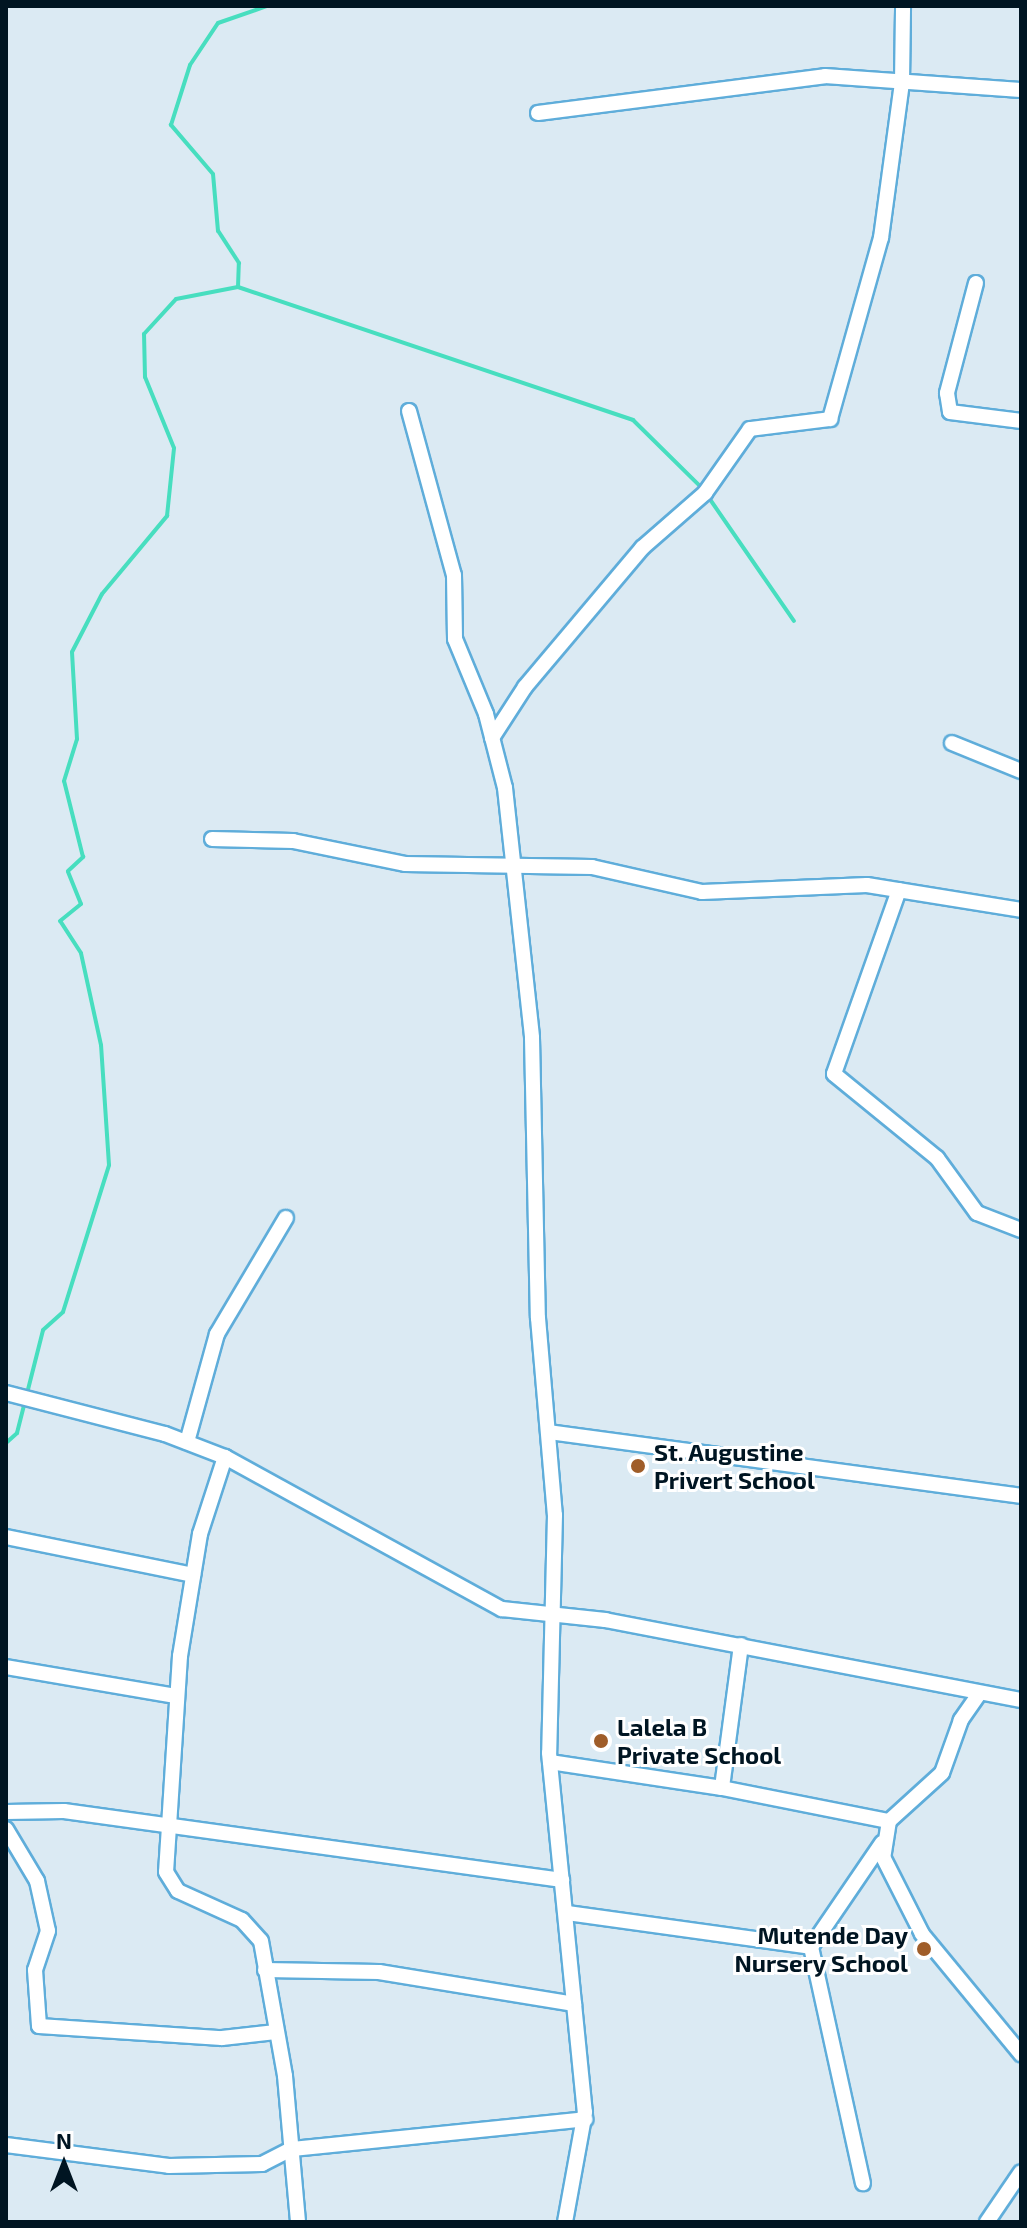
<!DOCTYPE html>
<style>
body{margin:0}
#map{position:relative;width:1027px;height:2228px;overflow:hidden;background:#dbeaf3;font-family:"Exo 2",sans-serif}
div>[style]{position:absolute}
.stream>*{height:4px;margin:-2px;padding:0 2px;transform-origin:2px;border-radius:2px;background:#47debf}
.roads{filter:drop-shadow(2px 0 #5fadda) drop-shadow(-2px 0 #5fadda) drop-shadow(0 2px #5fadda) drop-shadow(0 -2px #5fadda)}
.street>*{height:14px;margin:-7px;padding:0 7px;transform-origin:7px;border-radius:7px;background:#fff}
.dots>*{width:22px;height:22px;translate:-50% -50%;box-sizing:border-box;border:4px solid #fff;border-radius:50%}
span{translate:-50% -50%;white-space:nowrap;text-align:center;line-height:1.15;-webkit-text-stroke:6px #fff;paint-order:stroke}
.poi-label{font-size:24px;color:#001522;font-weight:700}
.left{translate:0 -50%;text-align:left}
.right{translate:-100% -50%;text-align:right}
.frame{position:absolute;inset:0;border:8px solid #001522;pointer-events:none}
.north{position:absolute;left:24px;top:2124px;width:80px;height:80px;-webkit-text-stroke:6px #fff;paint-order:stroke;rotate:0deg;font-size:22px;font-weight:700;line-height:32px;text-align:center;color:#001522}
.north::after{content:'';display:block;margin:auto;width:28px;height:36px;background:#001522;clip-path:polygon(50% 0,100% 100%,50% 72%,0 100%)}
</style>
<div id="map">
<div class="stream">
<div style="left:238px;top:287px;width:417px;rotate:18.6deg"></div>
<div style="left:633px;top:420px;width:97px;rotate:44.6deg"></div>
<div style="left:707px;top:495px;width:153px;rotate:55.4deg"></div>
<div style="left:6px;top:1443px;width:15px;rotate:-42deg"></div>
<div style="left:17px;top:1433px;width:106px;rotate:-75.8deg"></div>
<div style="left:43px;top:1330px;width:27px;rotate:-42deg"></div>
<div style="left:63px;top:1312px;width:154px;rotate:-72.6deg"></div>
<div style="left:109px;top:1165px;width:120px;rotate:-93.8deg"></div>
<div style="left:101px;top:1045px;width:94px;rotate:-102.3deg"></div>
<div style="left:81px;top:953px;width:38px;rotate:-123deg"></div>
<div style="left:60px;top:921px;width:27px;rotate:-39deg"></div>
<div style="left:81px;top:904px;width:35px;rotate:-112deg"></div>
<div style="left:68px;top:871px;width:21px;rotate:-43deg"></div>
<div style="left:83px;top:857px;width:78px;rotate:-104deg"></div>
<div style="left:64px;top:781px;width:44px;rotate:-72.8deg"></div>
<div style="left:77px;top:739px;width:87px;rotate:-93.3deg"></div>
<div style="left:72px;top:652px;width:65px;rotate:-62.7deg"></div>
<div style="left:102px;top:594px;width:102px;rotate:-50.2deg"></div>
<div style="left:167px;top:516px;width:68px;rotate:-84.1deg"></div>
<div style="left:174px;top:448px;width:77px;rotate:-112.2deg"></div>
<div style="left:145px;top:377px;width:43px;rotate:-91.3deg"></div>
<div style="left:144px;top:334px;width:47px;rotate:-47.6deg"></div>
<div style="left:176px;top:299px;width:63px;rotate:-11deg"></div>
<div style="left:238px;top:287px;width:24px;rotate:-88deg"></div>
<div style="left:239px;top:263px;width:38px;rotate:-123deg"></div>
<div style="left:218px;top:231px;width:57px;rotate:-95deg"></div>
<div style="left:213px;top:174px;width:65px;rotate:-130.6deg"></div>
<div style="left:171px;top:125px;width:63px;rotate:-72.4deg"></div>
<div style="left:190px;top:65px;width:50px;rotate:-56.3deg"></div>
<div style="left:218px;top:23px;width:52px;rotate:-19.1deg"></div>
</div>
<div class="roads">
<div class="street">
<div style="left:538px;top:113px;width:289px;rotate:-7.3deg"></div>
<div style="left:825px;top:76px;width:196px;rotate:4.1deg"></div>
<div style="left:976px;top:283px;width:114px;rotate:104.8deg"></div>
<div style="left:947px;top:393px;width:19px;rotate:81deg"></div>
<div style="left:950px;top:412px;width:72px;rotate:7.2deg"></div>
<div style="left:409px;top:411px;width:170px;rotate:74.7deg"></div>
<div style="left:454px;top:575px;width:64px;rotate:89.1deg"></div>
<div style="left:455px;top:639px;width:81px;rotate:67.5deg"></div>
<div style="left:486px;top:714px;width:76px;rotate:75.6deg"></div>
<div style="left:505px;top:788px;width:251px;rotate:83.8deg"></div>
<div style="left:532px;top:1038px;width:280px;rotate:88.8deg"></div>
<div style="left:538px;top:1318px;width:198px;rotate:85.1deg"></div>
<div style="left:555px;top:1515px;width:238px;rotate:91.4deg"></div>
<div style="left:549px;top:1753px;width:361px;rotate:84.3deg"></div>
<div style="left:585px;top:2112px;width:112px;rotate:100.3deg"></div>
<div style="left:492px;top:738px;width:61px;rotate:-57.1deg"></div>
<div style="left:525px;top:687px;width:182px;rotate:-49.9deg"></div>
<div style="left:642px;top:548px;width:84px;rotate:-41.1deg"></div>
<div style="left:705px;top:493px;width:78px;rotate:-54.9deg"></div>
<div style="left:750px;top:429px;width:81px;rotate:-7.1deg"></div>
<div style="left:830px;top:419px;width:188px;rotate:-74.3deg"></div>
<div style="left:881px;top:238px;width:157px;rotate:-82.3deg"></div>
<div style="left:902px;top:82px;width:76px;rotate:-89.2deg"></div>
<div style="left:952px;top:743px;width:74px;rotate:22.1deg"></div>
<div style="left:212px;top:839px;width:81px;rotate:1.4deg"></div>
<div style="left:293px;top:841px;width:114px;rotate:11.6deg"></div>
<div style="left:405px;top:864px;width:187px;rotate:0.9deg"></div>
<div style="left:592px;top:867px;width:113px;rotate:12.8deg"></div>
<div style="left:702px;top:892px;width:165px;rotate:-2.4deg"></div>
<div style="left:867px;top:885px;width:156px;rotate:9.2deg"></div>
<div style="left:899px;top:890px;width:195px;rotate:109.5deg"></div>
<div style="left:834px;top:1074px;width:133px;rotate:39.2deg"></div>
<div style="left:937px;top:1158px;width:68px;rotate:54deg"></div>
<div style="left:977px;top:1213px;width:47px;rotate:21.1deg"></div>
<div style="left:6px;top:1393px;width:164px;rotate:14.5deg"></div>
<div style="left:165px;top:1434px;width:64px;rotate:21deg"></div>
<div style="left:225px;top:1457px;width:316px;rotate:28.8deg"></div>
<div style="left:502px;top:1609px;width:104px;rotate:6.1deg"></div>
<div style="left:605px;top:1620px;width:424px;rotate:10.9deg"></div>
<div style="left:549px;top:1432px;width:476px;rotate:7.7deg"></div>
<div style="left:187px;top:1442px;width:112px;rotate:-74.5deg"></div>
<div style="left:217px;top:1334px;width:135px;rotate:-59.3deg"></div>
<div style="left:225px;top:1457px;width:81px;rotate:108deg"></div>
<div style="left:200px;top:1534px;width:124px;rotate:99.3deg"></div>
<div style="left:180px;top:1656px;width:216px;rotate:93.7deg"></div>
<div style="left:166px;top:1872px;width:22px;rotate:58deg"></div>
<div style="left:178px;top:1891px;width:70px;rotate:24.4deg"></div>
<div style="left:242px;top:1920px;width:28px;rotate:48deg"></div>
<div style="left:261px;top:1941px;width:137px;rotate:79.9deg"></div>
<div style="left:285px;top:2076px;width:147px;rotate:84.9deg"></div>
<div style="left:6px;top:1537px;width:191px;rotate:11.5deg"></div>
<div style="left:741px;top:1645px;width:144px;rotate:97.6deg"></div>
<div style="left:722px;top:1788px;width:170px;rotate:11.2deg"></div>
<div style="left:6px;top:1667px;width:171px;rotate:9.7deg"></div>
<div style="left:979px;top:1694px;width:32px;rotate:125deg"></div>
<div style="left:961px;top:1720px;width:56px;rotate:109.7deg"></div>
<div style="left:942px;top:1773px;width:72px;rotate:137.8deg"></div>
<div style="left:889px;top:1821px;width:36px;rotate:99deg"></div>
<div style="left:883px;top:1857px;width:86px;rotate:63.1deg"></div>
<div style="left:922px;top:1934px;width:156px;rotate:50.5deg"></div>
<div style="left:550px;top:1762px;width:174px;rotate:8.6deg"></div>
<div style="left:6px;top:1812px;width:58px;rotate:-1deg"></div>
<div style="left:64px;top:1811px;width:503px;rotate:7.89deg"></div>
<div style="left:6px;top:1829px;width:61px;rotate:59.2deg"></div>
<div style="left:37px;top:1881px;width:51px;rotate:77.6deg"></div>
<div style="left:48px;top:1931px;width:41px;rotate:108.4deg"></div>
<div style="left:35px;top:1970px;width:56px;rotate:85.9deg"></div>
<div style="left:39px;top:2026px;width:183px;rotate:3.8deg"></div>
<div style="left:222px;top:2038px;width:54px;rotate:-6.3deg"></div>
<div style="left:567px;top:1913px;width:246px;rotate:7.9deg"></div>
<div style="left:811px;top:1947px;width:126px;rotate:-55.7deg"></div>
<div style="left:811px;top:1947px;width:242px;rotate:77.6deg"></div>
<div style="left:265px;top:1970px;width:114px;rotate:1deg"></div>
<div style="left:379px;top:1972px;width:198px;rotate:9.3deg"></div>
<div style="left:6px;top:2145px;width:164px;rotate:7.3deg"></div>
<div style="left:169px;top:2166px;width:93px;rotate:-1.2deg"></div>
<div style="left:262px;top:2164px;width:34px;rotate:-27deg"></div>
<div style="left:292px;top:2149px;width:295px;rotate:-5.8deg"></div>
<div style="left:987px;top:2222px;width:60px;rotate:-55.8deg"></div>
</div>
</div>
<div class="dots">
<div style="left:638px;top:1466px;background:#9f5d29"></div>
<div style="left:601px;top:1741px;background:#9f5d29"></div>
<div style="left:924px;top:1949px;background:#9f5d29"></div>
</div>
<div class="poi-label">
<span class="left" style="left:654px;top:1466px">St. Augustine<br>Privert School</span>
<span class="left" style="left:617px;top:1741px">Lalela B<br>Private School</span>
<span class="right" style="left:908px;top:1949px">Mutende Day<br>Nursery School</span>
</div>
<div class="frame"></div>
<div class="north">N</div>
</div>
